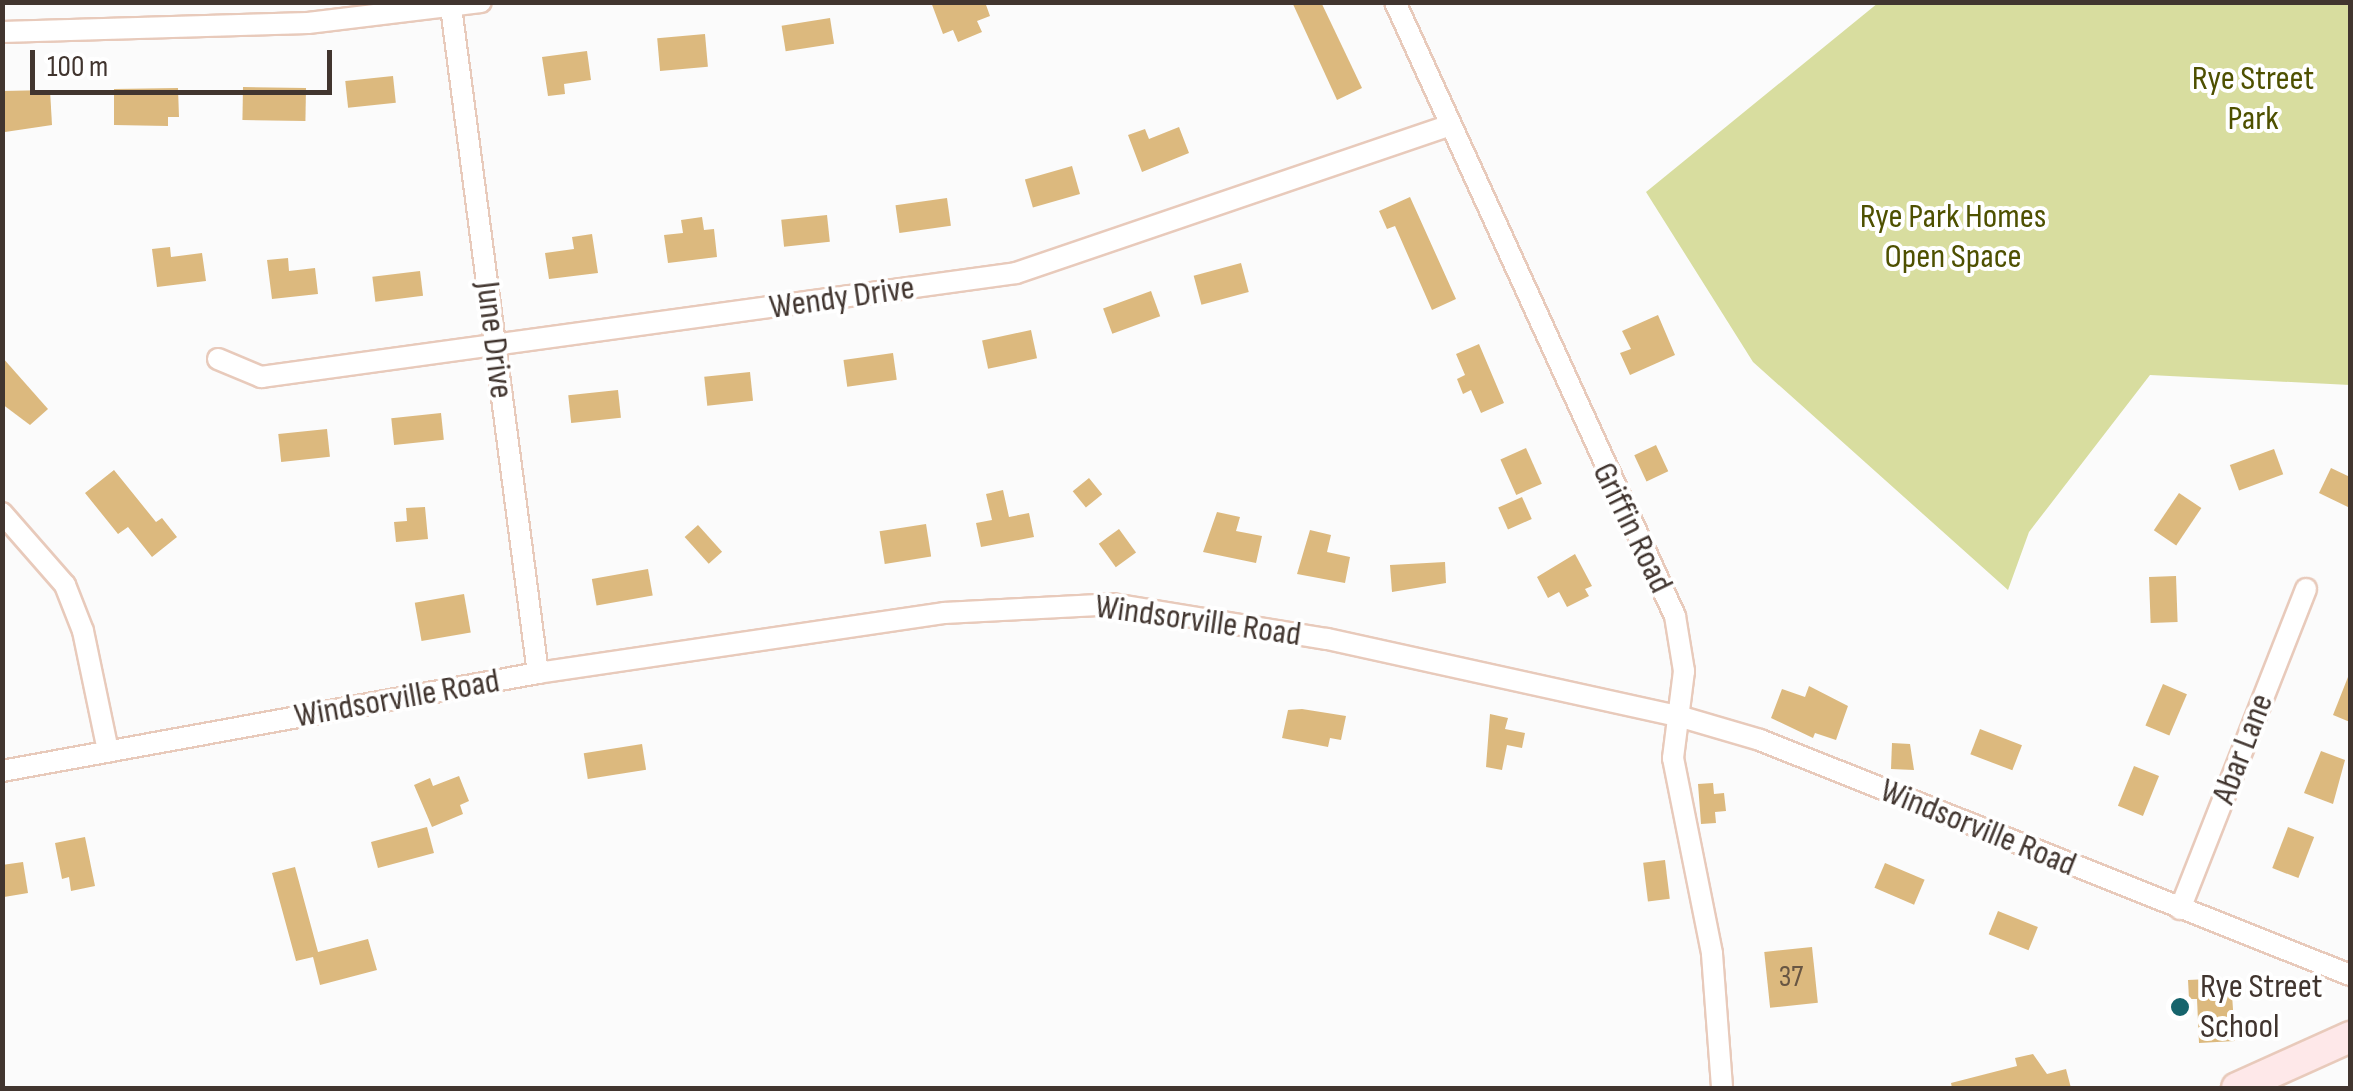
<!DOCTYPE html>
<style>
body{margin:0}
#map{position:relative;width:2353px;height:1091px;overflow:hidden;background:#fbfbfb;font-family:"Sofia Sans Condensed",sans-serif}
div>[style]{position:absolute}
.green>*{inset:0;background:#d8dd9f}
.building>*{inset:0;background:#dcb97e;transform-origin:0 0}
.roads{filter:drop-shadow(2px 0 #e8cabb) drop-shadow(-2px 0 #e8cabb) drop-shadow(0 2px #e8cabb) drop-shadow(0 -2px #e8cabb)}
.street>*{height:20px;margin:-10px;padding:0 10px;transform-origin:10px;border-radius:10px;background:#fff}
.secondary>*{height:30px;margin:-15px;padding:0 15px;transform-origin:15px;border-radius:15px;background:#fee8e9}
.dots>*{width:28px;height:28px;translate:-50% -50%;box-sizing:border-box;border:5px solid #fff;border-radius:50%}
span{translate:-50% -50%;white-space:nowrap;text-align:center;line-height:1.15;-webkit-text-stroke:8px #fff;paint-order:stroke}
.number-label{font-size:30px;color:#685643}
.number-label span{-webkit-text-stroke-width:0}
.park-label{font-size:35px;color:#4e5000}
.street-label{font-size:35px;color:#41352f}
.poi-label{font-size:35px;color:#41352f}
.left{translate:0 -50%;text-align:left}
.frame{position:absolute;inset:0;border:5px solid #41352f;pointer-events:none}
.scale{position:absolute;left:30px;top:50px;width:302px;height:45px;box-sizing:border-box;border:5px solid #41352f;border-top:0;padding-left:12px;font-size:30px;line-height:35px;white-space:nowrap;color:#41352f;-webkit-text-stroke:8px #fff;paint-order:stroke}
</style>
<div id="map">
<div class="green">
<div style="clip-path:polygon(1878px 3px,2350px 3px,2350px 385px,2150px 375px,2029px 532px,2008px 590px,1753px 362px,1646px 192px)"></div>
</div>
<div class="building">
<div style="clip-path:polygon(931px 2px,985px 2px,990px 16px,977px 21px,982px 32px,958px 42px,953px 30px,943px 34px)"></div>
<div style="clip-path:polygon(1292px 2px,1321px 2px,1362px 88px,1337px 100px)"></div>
<div style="left:830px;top:18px;width:26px;height:49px;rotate:81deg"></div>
<div style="left:705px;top:34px;width:33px;height:48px;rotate:85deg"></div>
<div style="clip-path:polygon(587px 51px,591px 80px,564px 84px,565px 94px,548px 96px,542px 57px)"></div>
<div style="left:393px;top:76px;width:27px;height:48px;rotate:84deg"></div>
<div style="left:243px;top:87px;width:63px;height:33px;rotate:1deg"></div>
<div style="clip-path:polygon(178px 88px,179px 117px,168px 117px,168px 126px,114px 125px,114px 89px)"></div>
<div style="clip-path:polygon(50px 90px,52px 125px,5px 132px,2px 91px)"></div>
<div style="clip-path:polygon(1179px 127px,1189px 153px,1142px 172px,1128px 135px,1145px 129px,1149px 139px)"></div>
<div style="left:1072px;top:166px;width:29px;height:49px;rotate:74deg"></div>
<div style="clip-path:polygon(1410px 197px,1456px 299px,1432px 310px,1395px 226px,1387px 229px,1379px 211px)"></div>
<div style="left:947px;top:198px;width:28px;height:52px;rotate:82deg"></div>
<div style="left:827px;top:215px;width:27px;height:46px;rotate:84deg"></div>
<div style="clip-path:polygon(702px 217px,704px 230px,714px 229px,717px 257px,668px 263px,664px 235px,683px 233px,681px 220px)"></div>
<div style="clip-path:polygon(592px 234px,598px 273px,549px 279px,545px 253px,574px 249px,572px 237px)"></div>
<div style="clip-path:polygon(170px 247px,171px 257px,202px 253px,206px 281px,157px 287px,152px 249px)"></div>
<div style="clip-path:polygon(288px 258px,289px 271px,315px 268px,318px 294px,272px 299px,267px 260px)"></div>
<div style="left:1241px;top:263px;width:30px;height:49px;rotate:75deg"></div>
<div style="left:420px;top:271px;width:25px;height:48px;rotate:83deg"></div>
<div style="left:1151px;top:291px;width:27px;height:51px;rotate:70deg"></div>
<div style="clip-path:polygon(1658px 315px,1675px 355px,1630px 375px,1620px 353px,1631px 349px,1622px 331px)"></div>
<div style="left:1031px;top:330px;width:29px;height:50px;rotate:78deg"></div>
<div style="clip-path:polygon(1479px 344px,1504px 403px,1481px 413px,1471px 390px,1463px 394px,1457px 379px,1465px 375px,1456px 354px)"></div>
<div style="left:893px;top:353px;width:27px;height:50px;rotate:82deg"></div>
<div style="clip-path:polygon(2px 357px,48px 409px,30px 425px,2px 404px)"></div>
<div style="left:750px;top:372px;width:29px;height:46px;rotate:84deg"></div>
<div style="left:618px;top:390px;width:28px;height:50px;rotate:84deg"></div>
<div style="left:441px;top:413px;width:27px;height:50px;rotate:84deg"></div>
<div style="left:327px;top:429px;width:28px;height:49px;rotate:84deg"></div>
<div style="left:1656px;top:445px;width:29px;height:24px;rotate:65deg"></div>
<div style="left:1526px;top:448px;width:39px;height:28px;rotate:66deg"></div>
<div style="left:2274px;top:449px;width:27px;height:47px;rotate:70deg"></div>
<div style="clip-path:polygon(2331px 468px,2350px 477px,2350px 508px,2319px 493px)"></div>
<div style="clip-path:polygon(114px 470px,156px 522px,162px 518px,177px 537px,152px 557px,128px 527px,118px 534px,85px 493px)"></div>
<div style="left:1089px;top:478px;width:21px;height:21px;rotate:51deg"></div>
<div style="clip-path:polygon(1003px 490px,1009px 517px,1029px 513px,1034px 537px,981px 547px,976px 523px,992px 520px,986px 494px)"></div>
<div style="left:2179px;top:493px;width:27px;height:45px;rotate:34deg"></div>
<div style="left:1522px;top:497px;width:24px;height:26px;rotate:66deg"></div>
<div style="clip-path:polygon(425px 507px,428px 539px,396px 542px,394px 522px,407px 521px,406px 508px)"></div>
<div style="clip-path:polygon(1217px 512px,1240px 517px,1236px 531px,1262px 536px,1256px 563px,1203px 552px)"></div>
<div style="left:926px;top:524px;width:33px;height:47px;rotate:81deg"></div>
<div style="left:698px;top:525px;width:36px;height:18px;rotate:48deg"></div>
<div style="left:1119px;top:529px;width:29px;height:25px;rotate:54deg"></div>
<div style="clip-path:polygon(1310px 530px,1331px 535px,1327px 552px,1350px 557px,1345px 583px,1297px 574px)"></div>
<div style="clip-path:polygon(1575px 554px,1592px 586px,1585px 589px,1589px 596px,1567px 607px,1559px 592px,1548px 598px,1537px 577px)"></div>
<div style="clip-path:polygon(1445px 562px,1446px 583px,1392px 592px,1390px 565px)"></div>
<div style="left:648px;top:569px;width:27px;height:57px;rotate:80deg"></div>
<div style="left:2176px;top:576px;width:46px;height:27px;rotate:88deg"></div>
<div style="left:464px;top:594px;width:39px;height:50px;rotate:80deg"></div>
<div style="clip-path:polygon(2350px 672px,2350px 722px,2333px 715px)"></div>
<div style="left:2163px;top:684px;width:26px;height:45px;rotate:23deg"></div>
<div style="clip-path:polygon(1809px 686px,1848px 706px,1836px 740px,1815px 733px,1813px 738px,1771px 718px,1782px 689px,1805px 697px)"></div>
<div style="clip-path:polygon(1302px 709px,1346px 716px,1341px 740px,1330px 738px,1328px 747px,1282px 738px,1288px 710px)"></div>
<div style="clip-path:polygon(1490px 714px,1508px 718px,1505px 729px,1525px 733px,1522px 748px,1507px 745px,1502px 770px,1486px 767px)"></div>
<div style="left:1980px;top:729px;width:45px;height:27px;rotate:21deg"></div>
<div style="clip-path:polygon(1892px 743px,1910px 744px,1914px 770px,1891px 769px)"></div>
<div style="left:642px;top:744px;width:26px;height:59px;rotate:81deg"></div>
<div style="clip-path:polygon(2321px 751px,2345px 760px,2333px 804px,2304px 793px)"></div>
<div style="left:2134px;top:766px;width:27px;height:43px;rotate:22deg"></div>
<div style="clip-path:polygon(459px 776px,469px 801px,460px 805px,463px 814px,432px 827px,414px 785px,430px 778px,433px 786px)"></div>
<div style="clip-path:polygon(1713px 783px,1714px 794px,1724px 793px,1726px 811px,1715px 812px,1716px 823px,1701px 824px,1698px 784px)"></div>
<div style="left:427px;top:827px;width:27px;height:58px;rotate:75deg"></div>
<div style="left:2288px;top:827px;width:28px;height:44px;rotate:21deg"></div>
<div style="clip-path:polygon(85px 837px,95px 886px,71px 891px,69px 877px,62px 879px,55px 843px)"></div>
<div style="left:1665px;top:860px;width:39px;height:22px;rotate:83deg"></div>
<div style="clip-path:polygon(23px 862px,28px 893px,4px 897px,2px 865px)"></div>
<div style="left:1885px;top:863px;width:43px;height:27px;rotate:23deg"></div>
<div style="clip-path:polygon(295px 867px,318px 952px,368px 939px,377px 970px,320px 985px,313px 957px,296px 961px,272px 873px)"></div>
<div style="left:1998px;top:911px;width:43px;height:25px;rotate:22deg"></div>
<div style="left:1812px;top:947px;width:56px;height:48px;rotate:84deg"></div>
<div style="clip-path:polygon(2231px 978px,2235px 1041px,2199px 1043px,2197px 999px,2189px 999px,2188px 980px)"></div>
<div style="clip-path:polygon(2033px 1054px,2047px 1074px,2066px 1069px,2071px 1088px,1952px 1088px,1951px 1083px,2017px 1066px,2015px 1058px)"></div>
</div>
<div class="roads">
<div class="street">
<div style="left:1395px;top:2px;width:675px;rotate:65.49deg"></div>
<div style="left:1675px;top:616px;width:56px;rotate:80.7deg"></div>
<div style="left:1684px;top:671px;width:88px;rotate:97.2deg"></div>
<div style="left:1673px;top:758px;width:200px;rotate:78.7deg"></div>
<div style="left:1712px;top:954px;width:134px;rotate:85.7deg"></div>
<div style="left:451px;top:7px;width:672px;rotate:82.56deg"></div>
<div style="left:2px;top:32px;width:306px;rotate:-1.7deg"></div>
<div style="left:308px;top:23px;width:174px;rotate:-6.9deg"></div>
<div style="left:218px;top:359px;width:47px;rotate:22.7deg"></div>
<div style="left:261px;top:377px;width:762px;rotate:-7.84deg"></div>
<div style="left:1016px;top:273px;width:457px;rotate:-18.8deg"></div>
<div style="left:2px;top:513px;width:96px;rotate:48.8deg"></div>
<div style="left:65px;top:585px;width:49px;rotate:68.6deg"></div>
<div style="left:83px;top:631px;width:123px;rotate:78.2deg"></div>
<div style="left:2px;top:771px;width:545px;rotate:-10.36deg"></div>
<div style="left:538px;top:673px;width:410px;rotate:-8.4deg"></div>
<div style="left:944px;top:613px;width:169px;rotate:-3deg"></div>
<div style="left:1113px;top:604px;width:217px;rotate:9.3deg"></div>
<div style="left:1327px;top:639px;width:359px;rotate:12.4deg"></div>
<div style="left:1678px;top:716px;width:85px;rotate:16.3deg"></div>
<div style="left:1760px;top:740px;width:635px;rotate:21.72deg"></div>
<div style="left:2180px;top:909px;width:344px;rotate:-68.5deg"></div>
</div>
<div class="secondary">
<div style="left:2237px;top:1088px;width:124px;rotate:-24.3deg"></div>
</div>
</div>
<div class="dots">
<div style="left:2180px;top:1007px;background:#16646c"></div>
</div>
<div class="number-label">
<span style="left:1791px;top:977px">37</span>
</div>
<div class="park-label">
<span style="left:2253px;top:99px">Rye Street<br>Park</span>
<span style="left:1953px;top:237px">Rye Park Homes<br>Open Space</span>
</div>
<div class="street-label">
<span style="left:842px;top:298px;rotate:-8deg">Wendy Drive</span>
<span style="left:494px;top:340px;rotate:83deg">June Drive</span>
<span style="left:1632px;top:528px;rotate:64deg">Griffin Road</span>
<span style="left:1198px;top:621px;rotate:8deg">Windsorville Road</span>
<span style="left:397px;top:699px;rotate:-10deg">Windsorville Road</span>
<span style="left:2243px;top:749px;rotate:-69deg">Abar Lane</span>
<span style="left:1978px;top:828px;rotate:22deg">Windsorville Road</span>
</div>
<div class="poi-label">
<span class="left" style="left:2200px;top:1007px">Rye Street<br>School</span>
</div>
<div class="frame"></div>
<div class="scale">100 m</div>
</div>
